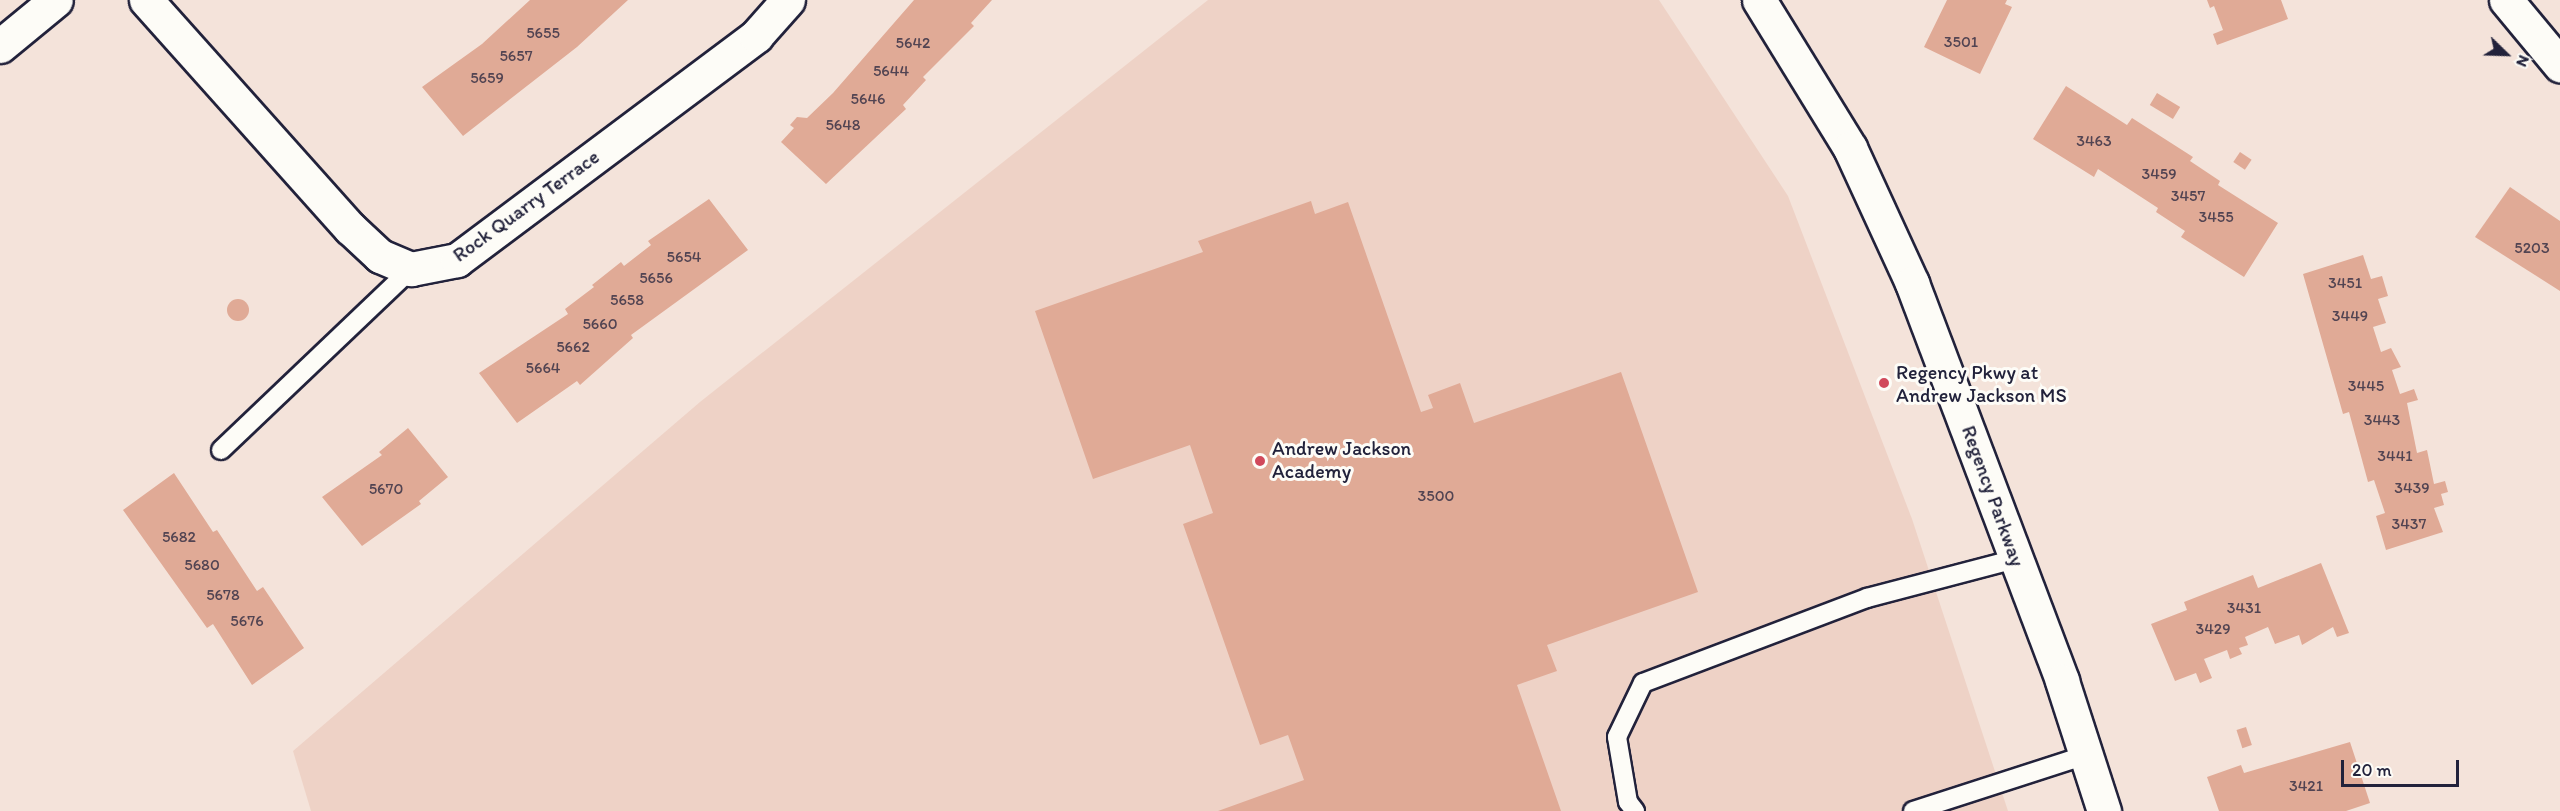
<!DOCTYPE html>
<style>
body{margin:0}
#map{position:relative;width:2560px;height:811px;overflow:hidden;background:#f4e3da;font-family:Itim,sans-serif}
div>[style]{position:absolute}
.built>*{inset:0;background:#eed2c6}
.building>*{inset:0;background:#e0aa96;transform-origin:0 0}
.round{border-radius:50%}
.roads{filter:drop-shadow(2px 0 #22223b) drop-shadow(-2px 0 #22223b) drop-shadow(0 2px #22223b) drop-shadow(0 -2px #22223b)}
.service>*{height:18px;margin:-9px;padding:0 9px;transform-origin:9px;border-radius:9px;background:#fdfcf7}
.minor>*{height:33px;margin:-16.5px;padding:0 16.5px;transform-origin:16.5px;border-radius:16.5px;background:#fdfcf7}
.tertiary>*{height:33px;margin:-16.5px;padding:0 16.5px;transform-origin:16.5px;border-radius:16.5px;background:#fdfcf7}
.secondary>*{height:33px;margin:-16.5px;padding:0 16.5px;transform-origin:16.5px;border-radius:16.5px;background:#fdfcf7}
.dots>*{width:16px;height:16px;translate:-50% -50%;box-sizing:border-box;border:3px solid #fdfcf7;border-radius:50%}
span{translate:-50% -50%;white-space:nowrap;text-align:center;line-height:1.15;-webkit-text-stroke:6px #fdfcf7;paint-order:stroke}
.number-label{font-size:16px;color:#524452}
.number-label span{-webkit-text-stroke-width:0}
.street-label{font-size:20px;color:#22223b}
.poi-label{font-size:20px;color:#22223b}
.left{translate:0 -50%;text-align:left}
.north{position:absolute;left:2476px;top:24px;width:60px;height:60px;-webkit-text-stroke:4px #fdfcf7;paint-order:stroke;rotate:113deg;font-size:16px;font-weight:700;line-height:24px;text-align:center;color:#22223b}
.north::after{content:'';display:block;margin:auto;width:21px;height:27px;background:#22223b;clip-path:polygon(50% 0,100% 100%,50% 72%,0 100%)}
.scale{position:absolute;left:2341px;top:760px;width:118px;height:27px;box-sizing:border-box;border:3px solid #22223b;border-top:0;padding-left:8px;font-size:18px;line-height:21px;white-space:nowrap;color:#22223b;-webkit-text-stroke:4px #fdfcf7;paint-order:stroke}
</style>
<div id="map">
<div class="built">
<div style="clip-path:polygon(1208px 0,1659px 0,1788px 196px,1912px 519px,2008px 811px,311px 811px,293px 751px,700px 402px)"></div>
</div>
<div class="building">
<div style="clip-path:polygon(530px 0,628px 0,577px 47px,463px 136px,422px 87px,482px 44px)"></div>
<div style="clip-path:polygon(914px 0,992px 0,971px 23px,974px 26px,923px 77px,926px 80px,903px 105px,906px 109px,826px 184px,781px 142px,794px 128px,790px 125px,797px 117px,807px 118px,833px 93px)"></div>
<div style="clip-path:polygon(1947px 0,2007px 0,2005px 4px,2012px 7px,1980px 74px,1924px 47px)"></div>
<div style="clip-path:polygon(2207px 0,2281px 0,2288px 19px,2217px 45px,2213px 34px,2223px 30px,2214px 6px,2210px 8px)"></div>
<div style="clip-path:polygon(2066px 86px,2127px 125px,2132px 118px,2193px 157px,2190px 161px,2220px 181px,2218px 185px,2278px 223px,2244px 277px,2181px 237px,2185px 231px,2156px 212px,2158px 208px,2098px 169px,2094px 177px,2033px 139px)"></div>
<div style="left:2157px;top:93px;width:27px;height:14px;rotate:31deg"></div>
<div style="left:2240px;top:152px;width:14px;height:12px;rotate:34deg"></div>
<div style="clip-path:polygon(2510px 187px,2560px 221px,2560px 291px,2475px 237px)"></div>
<div style="clip-path:polygon(709px 199px,748px 250px,631px 335px,633px 338px,580px 385px,577px 381px,517px 423px,479px 373px,568px 314px,565px 309px,594px 287px,592px 285px,621px 262px,624px 266px,651px 245px,648px 241px)"></div>
<div style="clip-path:polygon(1311px 201px,1315px 214px,1348px 202px,1421px 412px,1433px 408px,1428px 395px,1460px 383px,1474px 423px,1621px 372px,1698px 592px,1547px 645px,1557px 671px,1517px 685px,1561px 811px,1218px 811px,1304px 780px,1288px 735px,1260px 745px,1183px 524px,1213px 513px,1190px 445px,1093px 479px,1035px 311px,1203px 252px,1198px 241px)"></div>
<div style="clip-path:polygon(2363px 255px,2371px 279px,2382px 276px,2388px 296px,2378px 299px,2386px 323px,2373px 327px,2381px 352px,2391px 348px,2401px 367px,2392px 370px,2400px 394px,2414px 389px,2418px 400px,2407px 403px,2417px 453px,2427px 450px,2434px 484px,2445px 481px,2448px 492px,2441px 494px,2444px 505px,2434px 508px,2443px 532px,2386px 550px,2376px 516px,2385px 513px,2374px 480px,2368px 482px,2349px 412px,2343px 414px,2303px 274px)"></div>
<div class="round" style="left:227px;top:299px;width:22px;height:22px"></div>
<div style="clip-path:polygon(408px 428px,448px 477px,419px 501px,421px 504px,362px 546px,322px 497px,382px 455px,379px 452px)"></div>
<div style="clip-path:polygon(174px 473px,213px 532px,217px 530px,257px 591px,263px 587px,304px 648px,252px 685px,213px 624px,207px 628px,123px 510px)"></div>
<div style="clip-path:polygon(2321px 563px,2349px 633px,2337px 637px,2333px 627px,2302px 645px,2299px 635px,2275px 644px,2268px 627px,2245px 637px,2248px 645px,2239px 648px,2242px 654px,2230px 659px,2227px 650px,2204px 659px,2212px 678px,2200px 683px,2196px 673px,2175px 681px,2151px 624px,2187px 610px,2184px 602px,2253px 575px,2258px 588px)"></div>
<div style="left:2246px;top:727px;width:19px;height:10px;rotate:72deg"></div>
<div style="clip-path:polygon(2350px 742px,2370px 803px,2346px 811px,2219px 811px,2207px 777px,2241px 765px,2244px 773px)"></div>
</div>
<div class="roads">
<div class="service">
<div style="left:221px;top:450px;width:262px;rotate:-43.6deg"></div>
<div style="left:1635px;top:811px;width:11px;rotate:-128deg"></div>
<div style="left:1628px;top:802px;width:66px;rotate:-99.6deg"></div>
<div style="left:1617px;top:737px;width:60px;rotate:-64.3deg"></div>
<div style="left:1643px;top:683px;width:240px;rotate:-20.8deg"></div>
<div style="left:1867px;top:598px;width:154px;rotate:-14.7deg"></div>
<div style="left:1913px;top:811px;width:182px;rotate:-17.9deg"></div>
</div>
<div class="minor">
<div style="left:146px;top:0;width:306px;rotate:48.2deg"></div>
<div style="left:350px;top:228px;width:41px;rotate:43deg"></div>
<div style="left:380px;top:256px;width:34px;rotate:23deg"></div>
<div style="left:411px;top:269px;width:47px;rotate:-11.1deg"></div>
<div style="left:457px;top:260px;width:374px;rotate:-36.8deg"></div>
<div style="left:756px;top:36px;width:48px;rotate:-48.4deg"></div>
</div>
<div class="tertiary">
<div style="left:1759px;top:0;width:174px;rotate:58.4deg"></div>
<div style="left:1850px;top:148px;width:149px;rotate:65.3deg"></div>
<div style="left:1912px;top:283px;width:425px;rotate:69.3deg"></div>
<div style="left:2062px;top:681px;width:137px;rotate:72.1deg"></div>
<div style="left:2506px;top:0;width:85px;rotate:50.3deg"></div>
</div>
<div class="secondary">
<div style="left:0;top:46px;width:72px;rotate:-39.4deg"></div>
</div>
</div>
<div class="dots">
<div style="left:1884px;top:383px;background:#d1495b"></div>
<div style="left:1260px;top:461px;background:#d1495b"></div>
</div>
<div class="number-label">
<span style="left:543px;top:33px">5655</span>
<span style="left:1961px;top:42px">3501</span>
<span style="left:913px;top:43px">5642</span>
<span style="left:516px;top:56px">5657</span>
<span style="left:891px;top:71px">5644</span>
<span style="left:487px;top:78px">5659</span>
<span style="left:868px;top:99px">5646</span>
<span style="left:843px;top:125px">5648</span>
<span style="left:2094px;top:141px">3463</span>
<span style="left:2159px;top:174px">3459</span>
<span style="left:2188px;top:196px">3457</span>
<span style="left:2216px;top:217px">3455</span>
<span style="left:2532px;top:248px">5203</span>
<span style="left:684px;top:257px">5654</span>
<span style="left:656px;top:278px">5656</span>
<span style="left:2345px;top:283px">3451</span>
<span style="left:627px;top:300px">5658</span>
<span style="left:2350px;top:316px">3449</span>
<span style="left:600px;top:324px">5660</span>
<span style="left:573px;top:347px">5662</span>
<span style="left:543px;top:368px">5664</span>
<span style="left:2366px;top:386px">3445</span>
<span style="left:2382px;top:420px">3443</span>
<span style="left:2395px;top:456px">3441</span>
<span style="left:2412px;top:488px">3439</span>
<span style="left:386px;top:489px">5670</span>
<span style="left:1436px;top:496px">3500</span>
<span style="left:2409px;top:524px">3437</span>
<span style="left:179px;top:537px">5682</span>
<span style="left:202px;top:565px">5680</span>
<span style="left:223px;top:595px">5678</span>
<span style="left:2244px;top:608px">3431</span>
<span style="left:247px;top:621px">5676</span>
<span style="left:2213px;top:629px">3429</span>
<span style="left:2306px;top:786px">3421</span>
</div>
<div class="street-label">
<span style="left:526px;top:206px;rotate:-36deg">Rock Quarry Terrace</span>
<span style="left:1993px;top:496px;rotate:70deg">Regency Parkway</span>
</div>
<div class="poi-label">
<span class="left" style="left:1896px;top:384px">Regency Pkwy at<br>Andrew Jackson MS</span>
<span class="left" style="left:1272px;top:460px">Andrew Jackson<br>Academy</span>
</div>
<div class="north">N</div>
<div class="scale">20 m</div>
</div>
